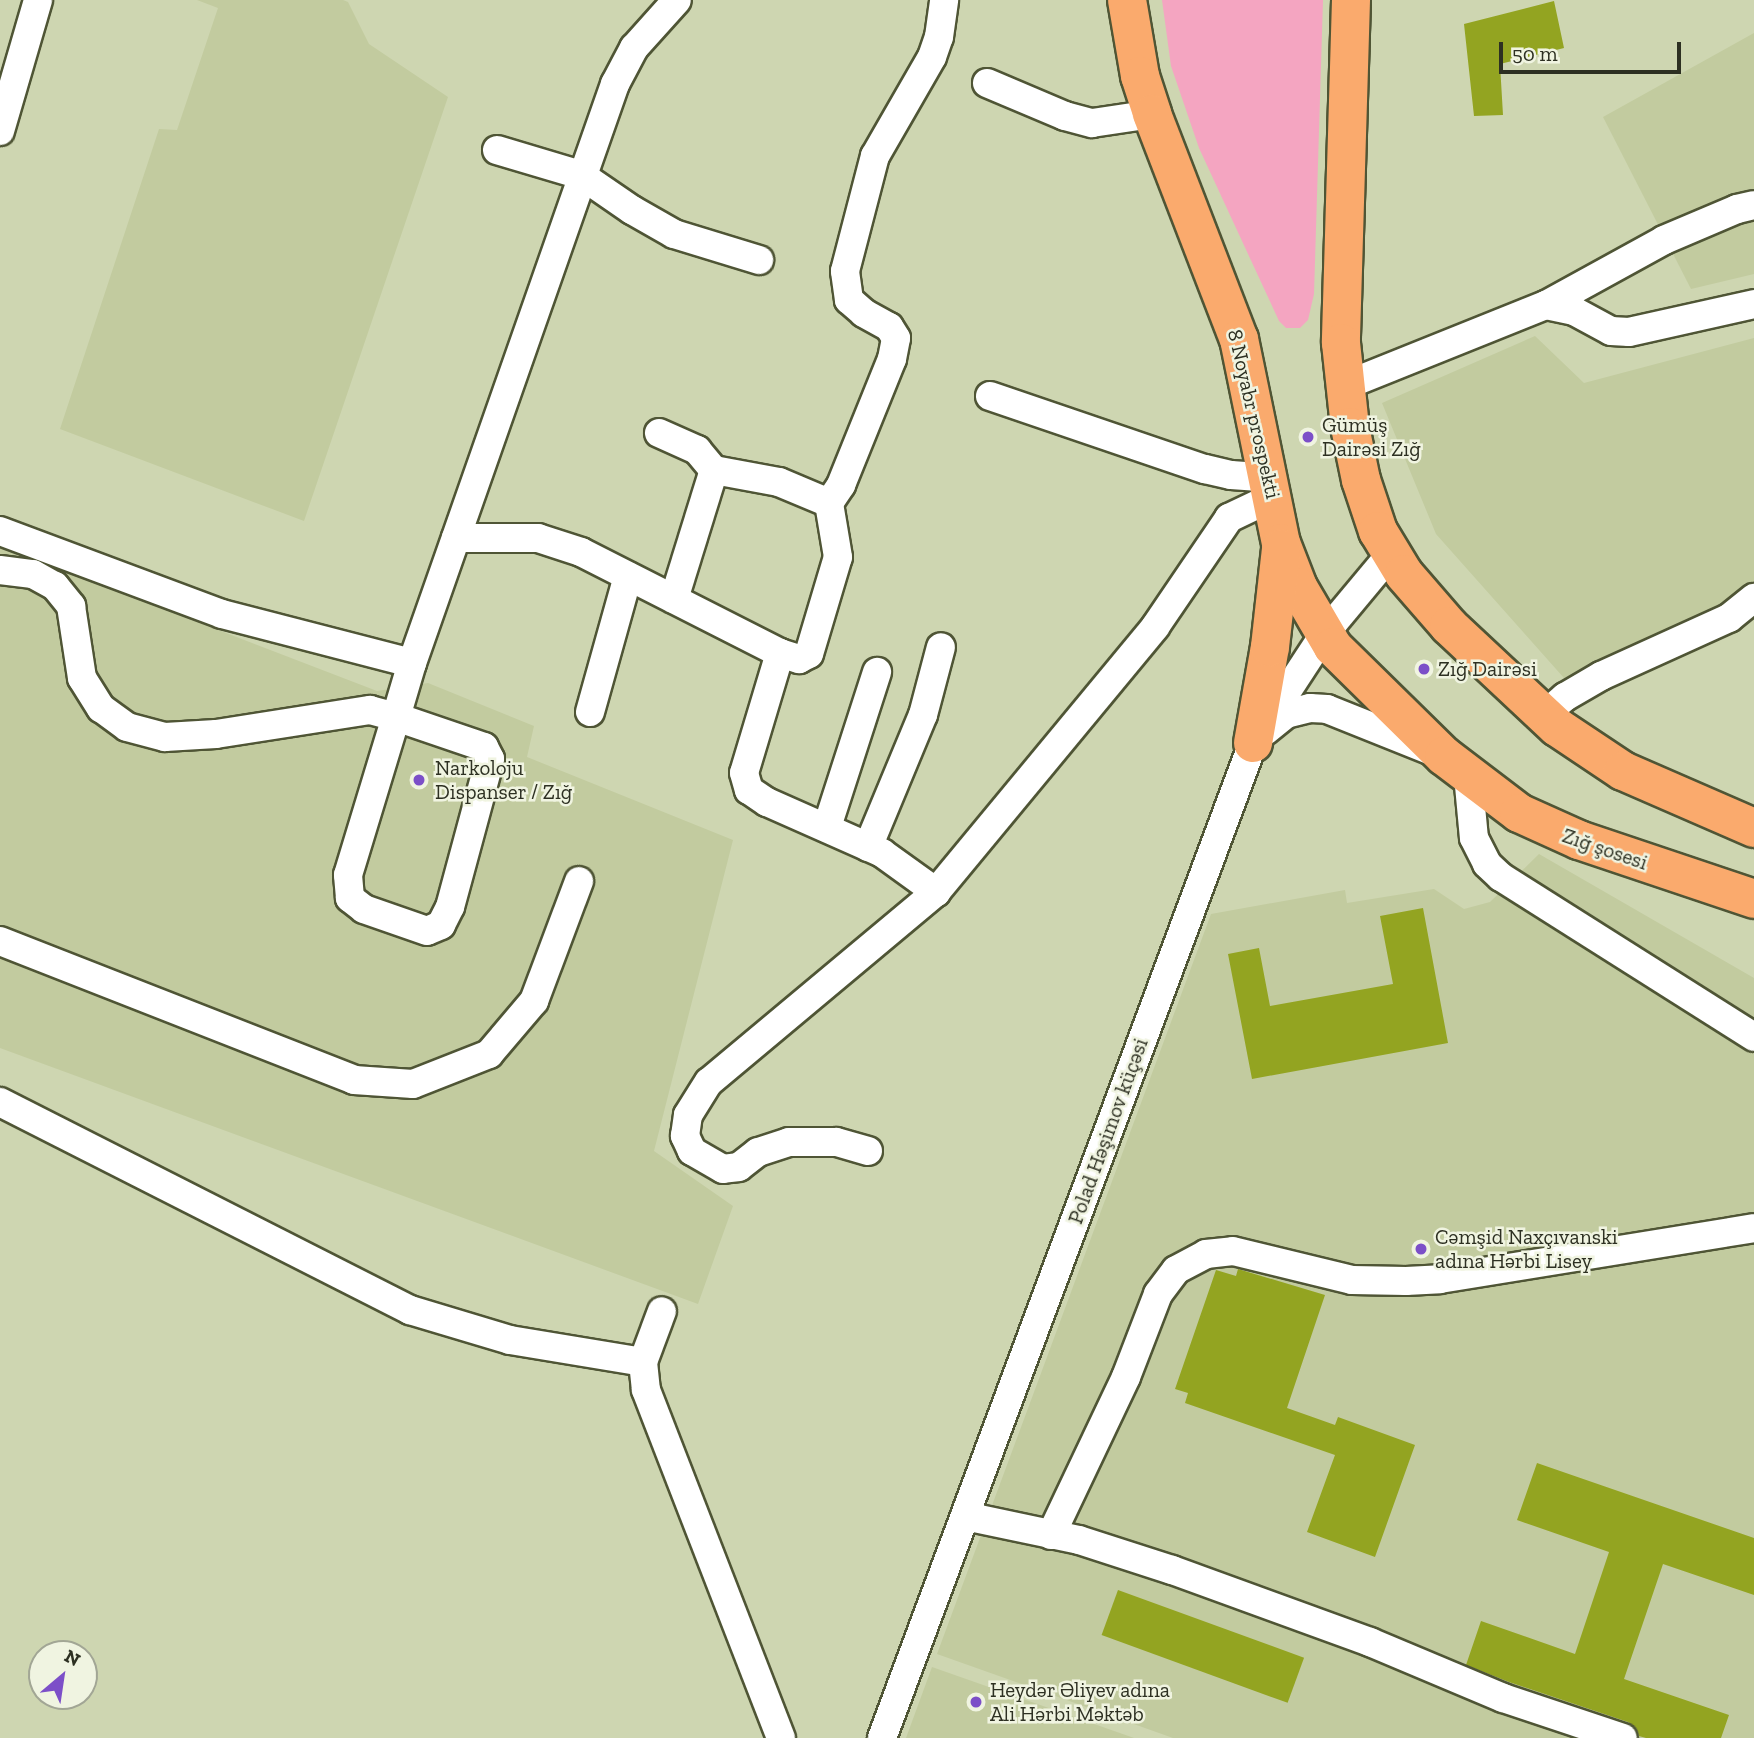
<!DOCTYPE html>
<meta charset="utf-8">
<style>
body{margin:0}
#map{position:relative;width:1754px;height:1738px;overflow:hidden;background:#ced6b1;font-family:"Zilla Slab",serif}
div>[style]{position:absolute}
.built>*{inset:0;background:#c2cb9f}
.green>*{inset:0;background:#f4a5c1}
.building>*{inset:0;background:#93a421;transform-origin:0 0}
.roads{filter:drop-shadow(2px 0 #4f5535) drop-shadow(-2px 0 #4f5535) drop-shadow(0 2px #4f5535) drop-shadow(0 -2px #4f5535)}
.minor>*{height:28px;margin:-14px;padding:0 14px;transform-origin:14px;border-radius:14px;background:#fff}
.highway>*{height:38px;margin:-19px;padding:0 19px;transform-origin:19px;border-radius:19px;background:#faaa6d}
.dots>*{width:19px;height:19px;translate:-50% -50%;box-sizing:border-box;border:4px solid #f0f4e1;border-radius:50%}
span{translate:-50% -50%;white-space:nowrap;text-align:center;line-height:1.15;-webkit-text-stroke:5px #f0f4e1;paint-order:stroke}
.street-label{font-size:21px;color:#2d3022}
.poi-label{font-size:21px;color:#2d3022}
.left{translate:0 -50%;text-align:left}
.north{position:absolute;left:28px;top:1640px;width:70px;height:70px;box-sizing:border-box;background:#f0f4e1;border:2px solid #a2a695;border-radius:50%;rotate:29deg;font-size:19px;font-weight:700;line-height:28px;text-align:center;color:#2d3022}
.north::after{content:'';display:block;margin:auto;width:24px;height:32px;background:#7c4fc8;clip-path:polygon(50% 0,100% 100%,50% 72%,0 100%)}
.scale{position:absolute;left:1499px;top:42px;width:182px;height:32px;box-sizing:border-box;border:4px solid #2d3022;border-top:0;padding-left:9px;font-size:21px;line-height:24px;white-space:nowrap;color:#2d3022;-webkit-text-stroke:5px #f0f4e1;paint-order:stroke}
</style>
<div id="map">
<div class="built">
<div style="clip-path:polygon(197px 0,343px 0,348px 2px,369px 44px,448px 97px,304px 521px,60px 429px,159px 129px,177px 130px,218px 8px)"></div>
<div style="clip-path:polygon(1754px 33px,1754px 274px,1691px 289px,1603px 117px)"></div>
<div style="clip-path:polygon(1535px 336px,1584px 383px,1754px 338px,1754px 605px,1741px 601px,1564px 678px,1436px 534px,1382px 403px)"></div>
<div style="clip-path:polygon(0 546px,377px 691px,428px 683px,534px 726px,527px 757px,733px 840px,654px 1151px,733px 1206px,698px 1304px,0 1048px)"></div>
<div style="clip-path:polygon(1539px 854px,1754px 978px,1754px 1738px,1173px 1738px,937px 1654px,1211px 914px,1345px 890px,1347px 903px,1434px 889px,1464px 909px,1490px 902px)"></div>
<div style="clip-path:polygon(932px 1667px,1134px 1738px,906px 1738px)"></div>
</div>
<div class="green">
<div style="clip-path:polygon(1162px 0,1323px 0,1314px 294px,1308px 320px,1300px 328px,1286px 328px,1279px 321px,1199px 148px,1171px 66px)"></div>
</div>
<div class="building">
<div style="clip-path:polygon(1554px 1px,1564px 48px,1500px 64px,1503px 115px,1474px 116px,1464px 24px)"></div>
<div style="clip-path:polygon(1423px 908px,1448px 1043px,1252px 1079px,1228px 954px,1259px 948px,1270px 1006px,1393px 984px,1380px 916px)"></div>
<div style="clip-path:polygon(1238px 1269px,1325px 1295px,1287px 1408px,1335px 1425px,1338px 1417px,1415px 1445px,1375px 1557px,1307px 1532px,1335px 1455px,1185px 1403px,1188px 1393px,1175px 1389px,1216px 1270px,1236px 1276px)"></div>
<div style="clip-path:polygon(1537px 1463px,1754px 1538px,1754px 1595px,1663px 1564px,1624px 1679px,1729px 1715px,1721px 1738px,1646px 1738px,1639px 1736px,1636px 1728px,1628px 1722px,1509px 1682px,1466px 1665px,1481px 1621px,1575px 1654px,1609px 1552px,1517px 1520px)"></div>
<div style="left:1118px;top:1590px;width:198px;height:48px;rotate:20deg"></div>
</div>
<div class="roads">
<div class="minor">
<div style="left:987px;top:83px;width:85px;rotate:22.9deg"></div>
<div style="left:1065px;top:116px;width:28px;rotate:15deg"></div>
<div style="left:1092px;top:123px;width:61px;rotate:-8.5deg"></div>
<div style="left:0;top:131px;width:136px;rotate:-73.8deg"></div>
<div style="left:497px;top:150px;width:88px;rotate:16.6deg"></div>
<div style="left:581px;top:175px;width:62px;rotate:34.5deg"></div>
<div style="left:632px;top:210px;width:48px;rotate:29.7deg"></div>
<div style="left:674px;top:234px;width:89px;rotate:17deg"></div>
<div style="left:1546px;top:305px;width:135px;rotate:-28.8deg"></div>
<div style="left:1664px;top:240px;width:79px;rotate:-23deg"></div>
<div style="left:1737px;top:209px;width:17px;rotate:-13deg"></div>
<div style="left:1344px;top:386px;width:218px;rotate:-21.9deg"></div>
<div style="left:1546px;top:305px;width:29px;rotate:12deg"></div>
<div style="left:1574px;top:311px;width:42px;rotate:28.4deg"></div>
<div style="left:1611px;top:331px;width:18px;rotate:3deg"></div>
<div style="left:1629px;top:332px;width:128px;rotate:-12.6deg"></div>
<div style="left:990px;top:396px;width:227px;rotate:18.8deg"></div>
<div style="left:1205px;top:469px;width:27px;rotate:13deg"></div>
<div style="left:1231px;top:475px;width:39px;rotate:4deg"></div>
<div style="left:659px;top:433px;width:42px;rotate:24.1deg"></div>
<div style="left:697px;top:450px;width:26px;rotate:50deg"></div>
<div style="left:714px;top:470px;width:66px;rotate:10.5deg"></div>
<div style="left:779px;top:482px;width:54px;rotate:22.8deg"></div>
<div style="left:0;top:531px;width:237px;rotate:20.5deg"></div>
<div style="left:222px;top:614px;width:196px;rotate:14.5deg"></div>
<div style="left:412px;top:663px;width:614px;rotate:-70.68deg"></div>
<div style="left:615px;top:84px;width:41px;rotate:-62.2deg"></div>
<div style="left:634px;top:48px;width:64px;rotate:-48.1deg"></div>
<div style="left:456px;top:538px;width:82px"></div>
<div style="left:538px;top:538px;width:45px;rotate:18deg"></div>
<div style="left:581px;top:552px;width:223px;rotate:26.9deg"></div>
<div style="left:780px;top:653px;width:20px;rotate:18deg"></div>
<div style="left:799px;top:659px;width:11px;rotate:-27deg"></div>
<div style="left:809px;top:654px;width:101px;rotate:-73.4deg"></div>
<div style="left:838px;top:557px;width:55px;rotate:-99.5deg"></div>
<div style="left:829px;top:503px;width:22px;rotate:-56deg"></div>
<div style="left:841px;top:485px;width:136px;rotate:-68deg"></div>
<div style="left:892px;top:359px;width:21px;rotate:-79deg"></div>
<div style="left:896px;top:338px;width:13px;rotate:-122deg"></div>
<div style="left:889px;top:327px;width:29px;rotate:-151deg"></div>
<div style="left:864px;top:313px;width:20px;rotate:-139deg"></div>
<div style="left:849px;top:300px;width:29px;rotate:-98deg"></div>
<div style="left:845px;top:271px;width:119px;rotate:-75.4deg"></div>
<div style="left:875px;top:156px;width:114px;rotate:-60.1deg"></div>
<div style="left:932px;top:57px;width:21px;rotate:-71deg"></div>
<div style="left:939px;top:37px;width:37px;rotate:-82deg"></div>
<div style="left:0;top:570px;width:33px;rotate:7deg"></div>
<div style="left:33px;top:574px;width:25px;rotate:29deg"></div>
<div style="left:55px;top:586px;width:26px;rotate:51deg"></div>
<div style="left:71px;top:606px;width:73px;rotate:81.3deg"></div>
<div style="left:82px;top:678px;width:36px;rotate:58deg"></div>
<div style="left:101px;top:708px;width:32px;rotate:36deg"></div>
<div style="left:127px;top:727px;width:39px;rotate:15deg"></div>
<div style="left:165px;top:737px;width:51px;rotate:-3.4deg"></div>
<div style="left:216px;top:734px;width:156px;rotate:-8.9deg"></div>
<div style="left:370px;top:710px;width:27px;rotate:15deg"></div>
<div style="left:396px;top:717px;width:93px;rotate:18.8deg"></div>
<div style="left:484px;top:747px;width:13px;rotate:63deg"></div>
<div style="left:490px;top:759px;width:153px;rotate:105.1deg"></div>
<div style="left:450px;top:907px;width:20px;rotate:117deg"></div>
<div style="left:441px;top:925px;width:15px;rotate:157deg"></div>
<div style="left:427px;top:931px;width:67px;rotate:-160.8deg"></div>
<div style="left:364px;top:909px;width:18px;rotate:-142deg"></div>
<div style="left:350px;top:898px;width:23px;rotate:-95deg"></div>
<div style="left:348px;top:875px;width:165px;rotate:-73.1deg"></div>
<div style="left:396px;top:717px;width:56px;rotate:-73.5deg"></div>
<div style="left:674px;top:599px;width:135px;rotate:-72.8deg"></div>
<div style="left:780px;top:653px;width:125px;rotate:106.7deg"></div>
<div style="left:744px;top:773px;width:18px;rotate:74deg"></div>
<div style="left:749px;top:790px;width:22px;rotate:34deg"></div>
<div style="left:767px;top:802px;width:126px;rotate:23.9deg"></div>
<div style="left:882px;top:853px;width:67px;rotate:35.8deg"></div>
<div style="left:590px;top:712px;width:141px;rotate:-74.4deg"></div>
<div style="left:1543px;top:716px;width:29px;rotate:-41deg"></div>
<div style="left:1565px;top:697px;width:42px;rotate:-30.3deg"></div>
<div style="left:1601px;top:676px;width:141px;rotate:-24.4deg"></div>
<div style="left:1729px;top:618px;width:32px;rotate:-39deg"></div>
<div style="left:1265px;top:731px;width:27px;rotate:-39deg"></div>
<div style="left:1286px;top:714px;width:25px;rotate:-14deg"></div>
<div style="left:1310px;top:708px;width:17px;rotate:3deg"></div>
<div style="left:1327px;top:709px;width:113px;rotate:21.8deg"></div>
<div style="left:1468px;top:775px;width:63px;rotate:84.6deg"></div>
<div style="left:1474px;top:838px;width:29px;rotate:63deg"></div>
<div style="left:1487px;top:864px;width:19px;rotate:43deg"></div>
<div style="left:1501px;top:877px;width:299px;rotate:32.3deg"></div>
<div style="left:827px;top:827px;width:163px;rotate:-72.1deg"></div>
<div style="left:868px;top:847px;width:143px;rotate:-67.4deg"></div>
<div style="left:923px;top:715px;width:70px;rotate:-75.2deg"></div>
<div style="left:0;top:941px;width:380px;rotate:21.4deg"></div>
<div style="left:354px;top:1080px;width:59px;rotate:3.9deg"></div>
<div style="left:413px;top:1084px;width:82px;rotate:-21.5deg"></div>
<div style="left:489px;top:1054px;width:70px;rotate:-49.7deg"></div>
<div style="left:534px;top:1001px;width:128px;rotate:-69.4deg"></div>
<div style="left:0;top:1102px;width:460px;rotate:26.9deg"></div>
<div style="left:410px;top:1310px;width:104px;rotate:16.7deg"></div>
<div style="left:510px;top:1340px;width:135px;rotate:9.4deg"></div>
<div style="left:643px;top:1362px;width:28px;rotate:84deg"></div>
<div style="left:646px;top:1390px;width:373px;rotate:68.8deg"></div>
<div style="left:868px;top:1151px;width:33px;rotate:-164deg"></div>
<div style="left:836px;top:1142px;width:47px;rotate:180deg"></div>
<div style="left:789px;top:1142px;width:33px;rotate:162deg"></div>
<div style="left:758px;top:1152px;width:24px;rotate:142deg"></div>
<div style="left:739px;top:1167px;width:16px;rotate:173deg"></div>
<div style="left:723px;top:1169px;width:36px;rotate:-150deg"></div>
<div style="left:692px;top:1151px;width:17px;rotate:-115deg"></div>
<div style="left:685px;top:1136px;width:21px;rotate:-82deg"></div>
<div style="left:688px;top:1115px;width:39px;rotate:-58deg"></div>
<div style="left:709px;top:1082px;width:296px;rotate:-39.9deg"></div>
<div style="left:936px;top:892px;width:344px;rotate:-50.4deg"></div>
<div style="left:1155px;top:627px;width:132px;rotate:-55.8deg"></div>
<div style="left:1229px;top:518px;width:49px;rotate:-25.5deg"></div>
<div style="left:643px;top:1362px;width:54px;rotate:-69.6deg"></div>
<div style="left:965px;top:1516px;width:116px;rotate:11.9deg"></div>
<div style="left:1079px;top:1540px;width:98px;rotate:17.9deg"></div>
<div style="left:1172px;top:1570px;width:211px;rotate:20deg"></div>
<div style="left:1370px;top:1642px;width:144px;rotate:22.8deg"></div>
<div style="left:1503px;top:1698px;width:126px;rotate:18.4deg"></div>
<div style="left:1051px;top:1535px;width:175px;rotate:-64.6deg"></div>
<div style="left:1126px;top:1377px;width:89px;rotate:-68.9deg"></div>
<div style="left:1158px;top:1294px;width:30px;rotate:-53deg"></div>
<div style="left:1176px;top:1270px;width:34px;rotate:-28deg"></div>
<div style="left:1206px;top:1254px;width:27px;rotate:-6deg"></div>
<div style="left:1233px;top:1251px;width:122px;rotate:13.7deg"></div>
<div style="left:1352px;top:1280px;width:54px;rotate:1.1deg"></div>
<div style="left:1406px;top:1281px;width:34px;rotate:-3deg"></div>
<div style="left:1440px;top:1279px;width:318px;rotate:-9.2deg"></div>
<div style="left:882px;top:1738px;width:1062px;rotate:-69.55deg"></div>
<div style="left:1253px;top:743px;width:131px;rotate:-56.8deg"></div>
<div style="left:1325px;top:633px;width:102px;rotate:-50.2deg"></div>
</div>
<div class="highway">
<div style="left:1127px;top:0;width:77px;rotate:80.3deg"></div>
<div style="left:1140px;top:76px;width:40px;rotate:72deg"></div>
<div style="left:1152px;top:114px;width:241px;rotate:68.9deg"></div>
<div style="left:1239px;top:339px;width:208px;rotate:78.4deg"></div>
<div style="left:1281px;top:543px;width:47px;rotate:68.9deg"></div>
<div style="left:1298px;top:587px;width:69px;rotate:59.7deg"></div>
<div style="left:1333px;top:647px;width:156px;rotate:44.5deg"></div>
<div style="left:1444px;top:756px;width:94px;rotate:37.2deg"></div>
<div style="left:1519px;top:813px;width:66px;rotate:24.2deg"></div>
<div style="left:1579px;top:840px;width:185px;rotate:18.6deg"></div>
<div style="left:1351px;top:0;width:343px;rotate:91.7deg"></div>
<div style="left:1341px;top:343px;width:84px;rotate:83.9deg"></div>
<div style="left:1350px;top:427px;width:54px;rotate:78.3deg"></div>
<div style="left:1361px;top:480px;width:54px;rotate:71.6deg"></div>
<div style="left:1378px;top:531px;width:50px;rotate:58.8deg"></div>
<div style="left:1404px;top:574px;width:69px;rotate:49.1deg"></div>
<div style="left:1449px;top:626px;width:148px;rotate:43.1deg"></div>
<div style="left:1557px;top:727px;width:79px;rotate:33.7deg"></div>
<div style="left:1623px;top:771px;width:143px;rotate:23.5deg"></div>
<div style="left:1253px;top:743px;width:97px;rotate:-80deg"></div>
<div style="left:1270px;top:647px;width:99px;rotate:-83.6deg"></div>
</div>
</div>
<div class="dots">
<div style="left:1308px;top:437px;background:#7c4fc8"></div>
<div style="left:1424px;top:669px;background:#7c4fc8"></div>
<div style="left:419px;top:780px;background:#7c4fc8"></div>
<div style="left:1421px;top:1249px;background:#7c4fc8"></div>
<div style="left:976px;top:1702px;background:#7c4fc8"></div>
</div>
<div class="street-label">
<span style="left:1254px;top:414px;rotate:77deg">8 Noyabr prospekti</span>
<span style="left:1605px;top:849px;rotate:19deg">Zığ şosesi</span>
<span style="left:1108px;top:1131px;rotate:-70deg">Polad Həşimov küçəsi</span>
</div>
<div class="poi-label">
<span class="left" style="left:1322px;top:437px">Gümüş<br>Dairəsi Zığ</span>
<span class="left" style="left:1438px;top:669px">Zığ Dairəsi</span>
<span class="left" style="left:435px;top:780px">Narkoloju<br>Dispanser / Zığ</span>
<span class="left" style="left:1435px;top:1249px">Cəmşid Naxçıvanski<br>adına Hərbi Lisey</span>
<span class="left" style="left:990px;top:1702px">Heydər Əliyev adına<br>Ali Hərbi Məktəb</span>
</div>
<div class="north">N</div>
<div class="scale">50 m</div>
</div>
